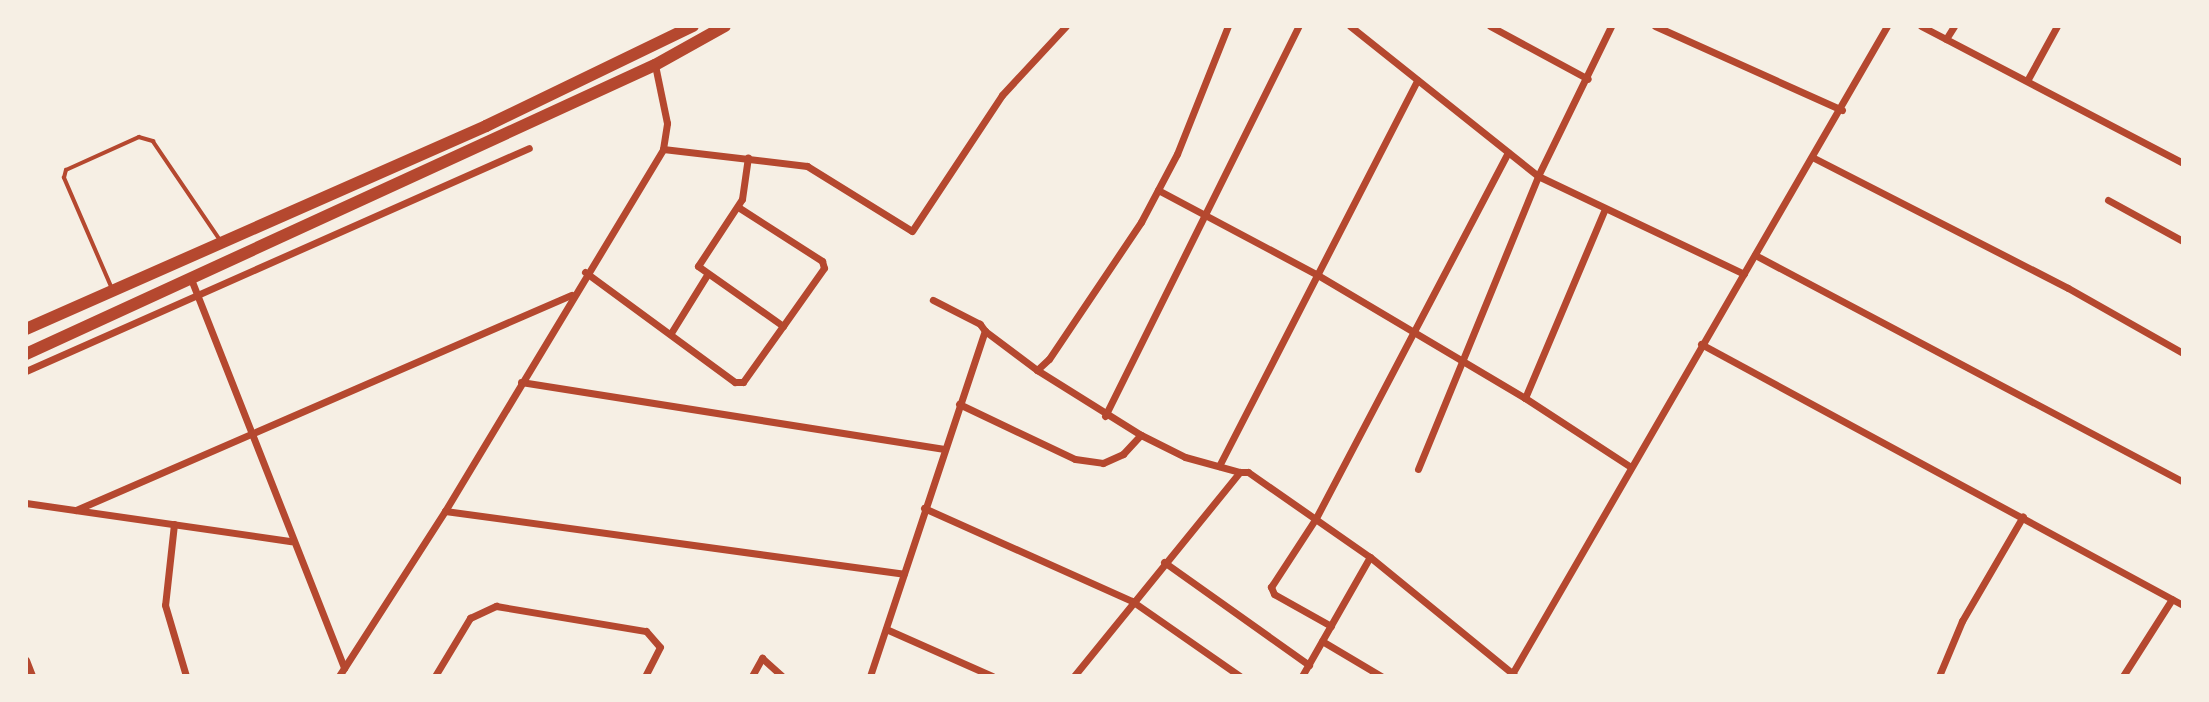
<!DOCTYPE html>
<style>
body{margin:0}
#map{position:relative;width:2209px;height:702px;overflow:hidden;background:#f6efe4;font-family:"Public Sans",sans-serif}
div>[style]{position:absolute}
.service>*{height:3.5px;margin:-1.75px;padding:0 1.75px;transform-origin:1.75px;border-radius:1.75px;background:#b5482f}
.minor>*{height:7px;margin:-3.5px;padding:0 3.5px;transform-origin:3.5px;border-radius:3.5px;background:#b5482f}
.trunk>*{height:12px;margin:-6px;padding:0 6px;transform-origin:6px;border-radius:6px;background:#b5482f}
span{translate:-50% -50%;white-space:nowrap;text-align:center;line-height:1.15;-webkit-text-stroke:7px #f6efe4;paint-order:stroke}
.frame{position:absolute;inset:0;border:28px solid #f6efe4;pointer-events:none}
</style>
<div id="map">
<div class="service">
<div style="left:112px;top:289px;width:121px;rotate:-113.4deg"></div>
<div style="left:64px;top:178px;width:8px;rotate:-76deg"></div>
<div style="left:66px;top:170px;width:80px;rotate:-24.3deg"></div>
<div style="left:139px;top:137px;width:15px;rotate:16deg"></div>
<div style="left:153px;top:141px;width:121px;rotate:55.8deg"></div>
</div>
<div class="minor">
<div style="left:1350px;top:26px;width:241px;rotate:38.6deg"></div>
<div style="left:1538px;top:176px;width:228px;rotate:25.4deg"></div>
<div style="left:1490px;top:26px;width:111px;rotate:28.4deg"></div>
<div style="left:1655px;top:26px;width:205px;rotate:24.2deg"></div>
<div style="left:1921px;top:26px;width:296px;rotate:27.6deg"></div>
<div style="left:1946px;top:39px;width:15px;rotate:-58deg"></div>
<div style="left:2028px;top:79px;width:60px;rotate:-61.3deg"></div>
<div style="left:663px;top:149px;width:145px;rotate:6.7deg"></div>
<div style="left:807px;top:166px;width:123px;rotate:31.8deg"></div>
<div style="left:912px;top:231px;width:163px;rotate:-56.5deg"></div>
<div style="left:1002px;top:95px;width:94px;rotate:-47.2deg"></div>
<div style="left:1814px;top:158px;width:285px;rotate:27.1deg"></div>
<div style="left:2068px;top:288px;width:132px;rotate:29.5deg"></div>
<div style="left:1158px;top:190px;width:179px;rotate:28deg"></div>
<div style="left:1316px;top:274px;width:243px;rotate:30.7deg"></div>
<div style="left:2108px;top:200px;width:85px;rotate:28.7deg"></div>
<div style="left:738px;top:207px;width:100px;rotate:32.7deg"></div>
<div style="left:822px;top:261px;width:7px;rotate:74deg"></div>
<div style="left:824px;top:268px;width:71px;rotate:125.3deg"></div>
<div style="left:783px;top:326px;width:104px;rotate:-144.8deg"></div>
<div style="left:698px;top:266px;width:80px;rotate:-56.7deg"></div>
<div style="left:742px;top:199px;width:42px;rotate:-81.9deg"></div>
<div style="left:1604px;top:211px;width:203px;rotate:112.9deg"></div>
<div style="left:1525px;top:398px;width:126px;rotate:33.1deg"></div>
<div style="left:1755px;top:255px;width:484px;rotate:27.9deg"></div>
<div style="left:585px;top:272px;width:186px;rotate:36.3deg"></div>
<div style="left:735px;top:382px;width:8px"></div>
<div style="left:743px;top:382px;width:69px;rotate:-54.5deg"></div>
<div style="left:191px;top:279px;width:418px;rotate:68.5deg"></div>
<div style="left:985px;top:331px;width:65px;rotate:36.9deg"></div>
<div style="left:1037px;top:370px;width:16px;rotate:-43deg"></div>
<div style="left:1049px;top:359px;width:165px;rotate:-56.1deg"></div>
<div style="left:1141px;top:222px;width:77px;rotate:-62.1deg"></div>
<div style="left:1177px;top:154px;width:138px;rotate:-68.3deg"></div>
<div style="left:671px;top:333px;width:68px;rotate:-58.2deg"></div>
<div style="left:1701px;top:344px;width:548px;rotate:28.44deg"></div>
<div style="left:1037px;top:370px;width:123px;rotate:32deg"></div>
<div style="left:1141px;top:435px;width:49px;rotate:26.6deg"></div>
<div style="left:1185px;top:457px;width:57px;rotate:15.3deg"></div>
<div style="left:26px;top:371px;width:550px;rotate:-23.91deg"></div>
<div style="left:521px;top:382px;width:427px;rotate:9deg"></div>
<div style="left:959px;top:404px;width:128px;rotate:25.4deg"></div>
<div style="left:1075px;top:459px;width:28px;rotate:8deg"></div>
<div style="left:1103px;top:463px;width:22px;rotate:-24deg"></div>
<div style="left:1123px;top:454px;width:26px;rotate:-47deg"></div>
<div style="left:1105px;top:416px;width:436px;rotate:-63.6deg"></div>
<div style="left:1219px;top:466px;width:434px;rotate:-62.8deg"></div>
<div style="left:1418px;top:469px;width:317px;rotate:-67.7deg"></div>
<div style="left:1538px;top:176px;width:167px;rotate:-64deg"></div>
<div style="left:26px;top:503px;width:268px;rotate:8.2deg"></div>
<div style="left:924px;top:508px;width:228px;rotate:24.1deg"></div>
<div style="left:1132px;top:601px;width:131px;rotate:34.8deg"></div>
<div style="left:76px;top:510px;width:540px;rotate:-23.48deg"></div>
<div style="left:445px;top:511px;width:463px;rotate:7.8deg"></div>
<div style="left:174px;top:524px;width:81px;rotate:96.3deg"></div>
<div style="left:165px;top:605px;width:74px;rotate:73.5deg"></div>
<div style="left:1164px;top:562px;width:178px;rotate:35.4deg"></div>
<div style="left:1331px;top:626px;width:65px;rotate:-150.7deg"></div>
<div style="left:1274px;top:594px;width:8px;rotate:-113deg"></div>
<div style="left:1271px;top:587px;width:82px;rotate:-56.9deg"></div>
<div style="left:1316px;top:518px;width:413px;rotate:-62.3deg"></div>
<div style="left:886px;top:629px;width:116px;rotate:23.9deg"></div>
<div style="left:1322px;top:641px;width:69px;rotate:30.7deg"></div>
<div style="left:26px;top:660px;width:17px;rotate:69deg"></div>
<div style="left:1512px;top:674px;width:749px;rotate:-59.94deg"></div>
<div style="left:339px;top:676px;width:196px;rotate:-57.3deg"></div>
<div style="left:445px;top:511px;width:423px;rotate:-58.9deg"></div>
<div style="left:663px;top:149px;width:26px;rotate:-81deg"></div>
<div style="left:667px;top:123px;width:59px;rotate:-101.7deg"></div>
<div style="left:435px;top:676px;width:68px;rotate:-58.9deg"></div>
<div style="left:470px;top:618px;width:29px;rotate:-25deg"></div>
<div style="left:496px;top:606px;width:152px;rotate:9.5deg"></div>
<div style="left:646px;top:631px;width:21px;rotate:49deg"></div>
<div style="left:660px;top:647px;width:33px;rotate:117deg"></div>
<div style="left:752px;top:676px;width:21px;rotate:-61deg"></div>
<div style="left:762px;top:658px;width:27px;rotate:42deg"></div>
<div style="left:870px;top:676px;width:364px;rotate:-71.6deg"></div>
<div style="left:985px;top:331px;width:9px;rotate:-126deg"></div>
<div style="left:980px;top:324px;width:53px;rotate:-152.9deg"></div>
<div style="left:1074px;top:676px;width:263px;rotate:-50.9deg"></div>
<div style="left:1240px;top:472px;width:8px"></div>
<div style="left:1248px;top:472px;width:149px;rotate:34.9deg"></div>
<div style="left:1370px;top:557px;width:186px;rotate:39.3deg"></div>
<div style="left:1302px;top:676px;width:137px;rotate:-60.3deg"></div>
<div style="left:1939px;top:676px;width:60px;rotate:-67.3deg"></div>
<div style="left:1962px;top:621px;width:121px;rotate:-59.8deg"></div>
<div style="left:2123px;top:676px;width:91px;rotate:-57.5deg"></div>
</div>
<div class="trunk">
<div style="left:26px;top:329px;width:503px;rotate:-23.81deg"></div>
<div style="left:486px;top:126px;width:230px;rotate:-25.8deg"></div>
<div style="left:26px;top:354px;width:692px;rotate:-24.68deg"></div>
<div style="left:655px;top:65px;width:80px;rotate:-29.1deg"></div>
</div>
<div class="frame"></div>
</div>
